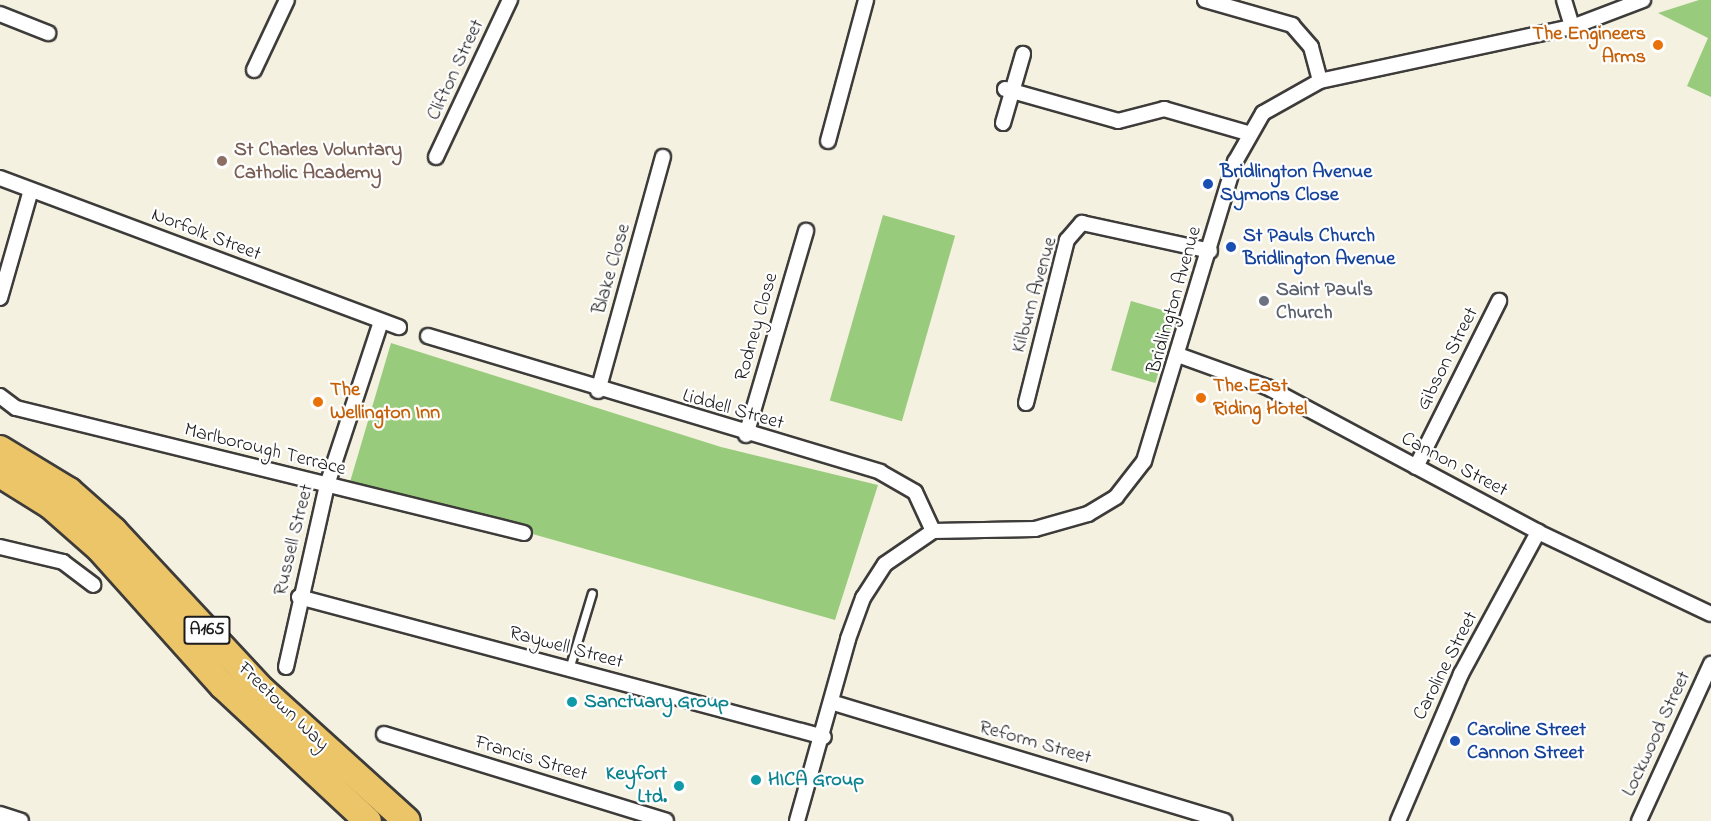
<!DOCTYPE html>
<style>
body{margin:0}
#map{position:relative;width:1711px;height:821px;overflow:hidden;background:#f5f1e1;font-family:"Indie Flower",sans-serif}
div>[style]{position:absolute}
.green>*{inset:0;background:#98cb7b;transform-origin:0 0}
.roads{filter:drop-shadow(2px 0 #3d3c3a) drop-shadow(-2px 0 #3d3c3a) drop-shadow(0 2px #3d3c3a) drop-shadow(0 -2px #3d3c3a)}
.lane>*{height:7px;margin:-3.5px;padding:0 3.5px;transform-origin:3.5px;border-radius:3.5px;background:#fff}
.street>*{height:14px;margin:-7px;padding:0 7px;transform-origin:7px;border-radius:7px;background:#fff}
.highway>*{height:26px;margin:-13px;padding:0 13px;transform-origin:13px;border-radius:13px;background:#ecc569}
.dots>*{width:16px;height:16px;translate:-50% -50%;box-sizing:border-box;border:3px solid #fff;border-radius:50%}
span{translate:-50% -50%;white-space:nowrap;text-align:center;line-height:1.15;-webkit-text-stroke:4.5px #fff;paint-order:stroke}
.shield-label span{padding:2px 4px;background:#fff;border:2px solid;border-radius:4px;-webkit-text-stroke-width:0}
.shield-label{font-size:18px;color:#1c1c1c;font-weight:700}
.food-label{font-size:20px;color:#c56008;font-weight:700}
.right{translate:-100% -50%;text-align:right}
.left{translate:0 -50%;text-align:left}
.street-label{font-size:20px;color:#1c1c1c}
.education-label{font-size:20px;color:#785e54;font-weight:700}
.transit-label{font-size:20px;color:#164399;font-weight:700}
.worship-label{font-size:20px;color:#5b616d;font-weight:700}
.culture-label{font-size:20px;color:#0d838f;font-weight:700}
</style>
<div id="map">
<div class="green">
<div style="clip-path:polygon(1699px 0,1711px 0,1711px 97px,1687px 86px,1708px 38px,1658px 13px)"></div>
<div style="left:883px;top:215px;width:75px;height:193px;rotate:16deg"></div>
<div style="left:1131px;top:301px;width:46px;height:72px;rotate:16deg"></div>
<div style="clip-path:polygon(391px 343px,721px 447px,878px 485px,835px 620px,350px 482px)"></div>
</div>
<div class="roads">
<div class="lane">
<div style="left:569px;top:669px;width:79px;rotate:-73.2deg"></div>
</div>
<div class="street">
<div style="left:1205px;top:0;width:91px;rotate:16deg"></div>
<div style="left:1292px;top:25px;width:29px;rotate:49deg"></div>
<div style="left:1311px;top:47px;width:35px;rotate:75deg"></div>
<div style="left:1564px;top:0;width:28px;rotate:73deg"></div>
<div style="left:0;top:14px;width:52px;rotate:21.6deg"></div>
<div style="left:254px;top:70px;width:77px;rotate:-64.8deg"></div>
<div style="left:1005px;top:89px;width:117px;rotate:15.8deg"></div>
<div style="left:1118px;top:121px;width:48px;rotate:-14.6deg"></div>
<div style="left:1164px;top:109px;width:86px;rotate:16.1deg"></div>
<div style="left:1003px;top:123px;width:72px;rotate:-73.8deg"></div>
<div style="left:828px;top:141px;width:146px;rotate:-74.9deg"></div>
<div style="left:436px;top:157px;width:174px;rotate:-64.8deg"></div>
<div style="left:0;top:178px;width:426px;rotate:20.5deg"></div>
<div style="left:0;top:298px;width:112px;rotate:-74deg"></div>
<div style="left:428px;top:336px;width:472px;rotate:16.7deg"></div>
<div style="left:880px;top:472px;width:40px;rotate:29.7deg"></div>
<div style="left:915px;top:492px;width:43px;rotate:65.2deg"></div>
<div style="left:1178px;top:355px;width:95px;rotate:19.8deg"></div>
<div style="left:1267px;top:387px;width:307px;rotate:28.1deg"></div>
<div style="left:1538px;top:532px;width:191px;rotate:25.4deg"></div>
<div style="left:598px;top:391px;width:243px;rotate:-74.5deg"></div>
<div style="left:0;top:396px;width:20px;rotate:37deg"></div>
<div style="left:16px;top:408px;width:523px;rotate:13.82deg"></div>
<div style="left:1026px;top:403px;width:168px;rotate:-75.9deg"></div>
<div style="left:1067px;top:240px;width:23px;rotate:-49deg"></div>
<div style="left:1082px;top:223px;width:131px;rotate:12.3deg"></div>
<div style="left:746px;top:435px;width:213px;rotate:-73.6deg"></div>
<div style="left:1416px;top:467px;width:186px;rotate:-63.4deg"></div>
<div style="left:0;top:547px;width:65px;rotate:13.4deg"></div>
<div style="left:63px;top:562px;width:38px;rotate:37deg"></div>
<div style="left:299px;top:597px;width:543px;rotate:14.93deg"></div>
<div style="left:286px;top:667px;width:187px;rotate:-77.3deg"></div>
<div style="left:327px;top:485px;width:172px;rotate:-71.7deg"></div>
<div style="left:834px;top:703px;width:408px;rotate:16.8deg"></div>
<div style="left:384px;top:734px;width:295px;rotate:17.1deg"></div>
<div style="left:0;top:814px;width:22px;rotate:18deg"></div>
<div style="left:797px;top:821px;width:189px;rotate:-74.3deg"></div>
<div style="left:848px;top:639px;width:44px;rotate:-69.9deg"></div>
<div style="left:863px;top:598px;width:40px;rotate:-57.1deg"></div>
<div style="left:885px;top:564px;width:58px;rotate:-34.5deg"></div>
<div style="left:933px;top:531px;width:102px;rotate:-1.1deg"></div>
<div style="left:1035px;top:529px;width:55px;rotate:-15.8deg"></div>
<div style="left:1088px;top:514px;width:33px;rotate:-31deg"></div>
<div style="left:1116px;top:497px;width:46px;rotate:-52.1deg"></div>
<div style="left:1144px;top:461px;width:313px;rotate:-73.1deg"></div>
<div style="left:1235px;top:162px;width:56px;rotate:-60.3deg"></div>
<div style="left:1263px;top:113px;width:65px;rotate:-29.3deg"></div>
<div style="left:1320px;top:81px;width:258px;rotate:-12.1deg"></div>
<div style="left:1572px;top:27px;width:76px;rotate:-20.8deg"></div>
<div style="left:1398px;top:821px;width:160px;rotate:-66.8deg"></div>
<div style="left:1461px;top:674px;width:162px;rotate:-61.5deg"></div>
<div style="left:1639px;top:821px;width:173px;rotate:-65.4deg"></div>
</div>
<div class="highway">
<div style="left:0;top:449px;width:81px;rotate:31.3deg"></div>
<div style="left:69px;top:491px;width:60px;rotate:41.6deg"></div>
<div style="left:114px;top:531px;width:217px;rotate:47.1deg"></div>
<div style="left:262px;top:690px;width:195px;rotate:42.1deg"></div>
<div style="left:0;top:474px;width:59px;rotate:31.8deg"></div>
<div style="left:50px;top:505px;width:67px;rotate:41.3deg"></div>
<div style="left:100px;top:549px;width:184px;rotate:48.1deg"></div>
<div style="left:223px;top:686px;width:198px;rotate:43deg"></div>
</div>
</div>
<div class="dots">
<div style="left:1658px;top:45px;background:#e8710a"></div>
<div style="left:222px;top:161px;background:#8d6e63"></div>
<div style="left:1208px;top:184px;background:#1a4fb4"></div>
<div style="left:1231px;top:247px;background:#1a4fb4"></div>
<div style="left:1264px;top:301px;background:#6b7280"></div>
<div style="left:1201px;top:398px;background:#e8710a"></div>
<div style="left:318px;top:402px;background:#e8710a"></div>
<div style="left:572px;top:702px;background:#0f9aa8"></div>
<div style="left:1455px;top:741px;background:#1a4fb4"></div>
<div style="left:756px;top:780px;background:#0f9aa8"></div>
<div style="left:679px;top:786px;background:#0f9aa8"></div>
</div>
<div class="shield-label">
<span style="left:207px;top:630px">A165</span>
</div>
<div class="food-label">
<span class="right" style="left:1646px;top:46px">The Engineers<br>Arms</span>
<span class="left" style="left:1213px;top:398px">The East<br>Riding Hotel</span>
<span class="left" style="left:330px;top:402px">The<br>Wellington Inn</span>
</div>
<div class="street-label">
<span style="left:456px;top:70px;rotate:-65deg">Clifton Street</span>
<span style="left:206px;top:235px;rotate:21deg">Norfolk Street</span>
<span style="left:612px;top:269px;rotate:-74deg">Blake Close</span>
<span style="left:1035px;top:295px;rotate:-74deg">Kilburn Avenue</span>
<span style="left:1175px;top:300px;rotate:-74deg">Bridlington Avenue</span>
<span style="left:757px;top:327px;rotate:-74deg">Rodney Close</span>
<span style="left:1448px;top:359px;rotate:-63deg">Gibson Street</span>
<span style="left:733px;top:410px;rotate:16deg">Liddell Street</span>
<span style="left:265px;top:450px;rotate:14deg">Marlborough Terrace</span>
<span style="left:1454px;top:465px;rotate:28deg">Cannon Street</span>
<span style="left:294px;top:540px;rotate:-76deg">Russell Street</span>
<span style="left:566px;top:648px;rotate:15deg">Raywell Street</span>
<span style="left:1446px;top:666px;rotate:-63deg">Caroline Street</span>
<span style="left:283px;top:707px;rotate:44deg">Freetown Way</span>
<span style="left:1657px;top:734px;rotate:-65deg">Lockwood Street</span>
<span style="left:1035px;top:743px;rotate:16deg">Reform Street</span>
<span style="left:531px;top:759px;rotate:17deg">Francis Street</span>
</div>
<div class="education-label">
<span class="left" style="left:234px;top:162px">St Charles Voluntary<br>Catholic Academy</span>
</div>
<div class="transit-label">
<span class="left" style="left:1220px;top:184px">Bridlington Avenue<br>Symons Close</span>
<span class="left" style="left:1243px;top:248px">St Pauls Church<br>Bridlington Avenue</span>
<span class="left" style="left:1467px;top:742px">Caroline Street<br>Cannon Street</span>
</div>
<div class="worship-label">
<span class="left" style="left:1276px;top:302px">Saint Paul's<br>Church</span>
</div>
<div class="culture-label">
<span class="left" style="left:584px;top:702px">Sanctuary Group</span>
<span class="right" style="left:667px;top:786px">Keyfort<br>Ltd.</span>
<span class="left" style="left:768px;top:780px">HICA Group</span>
</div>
</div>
